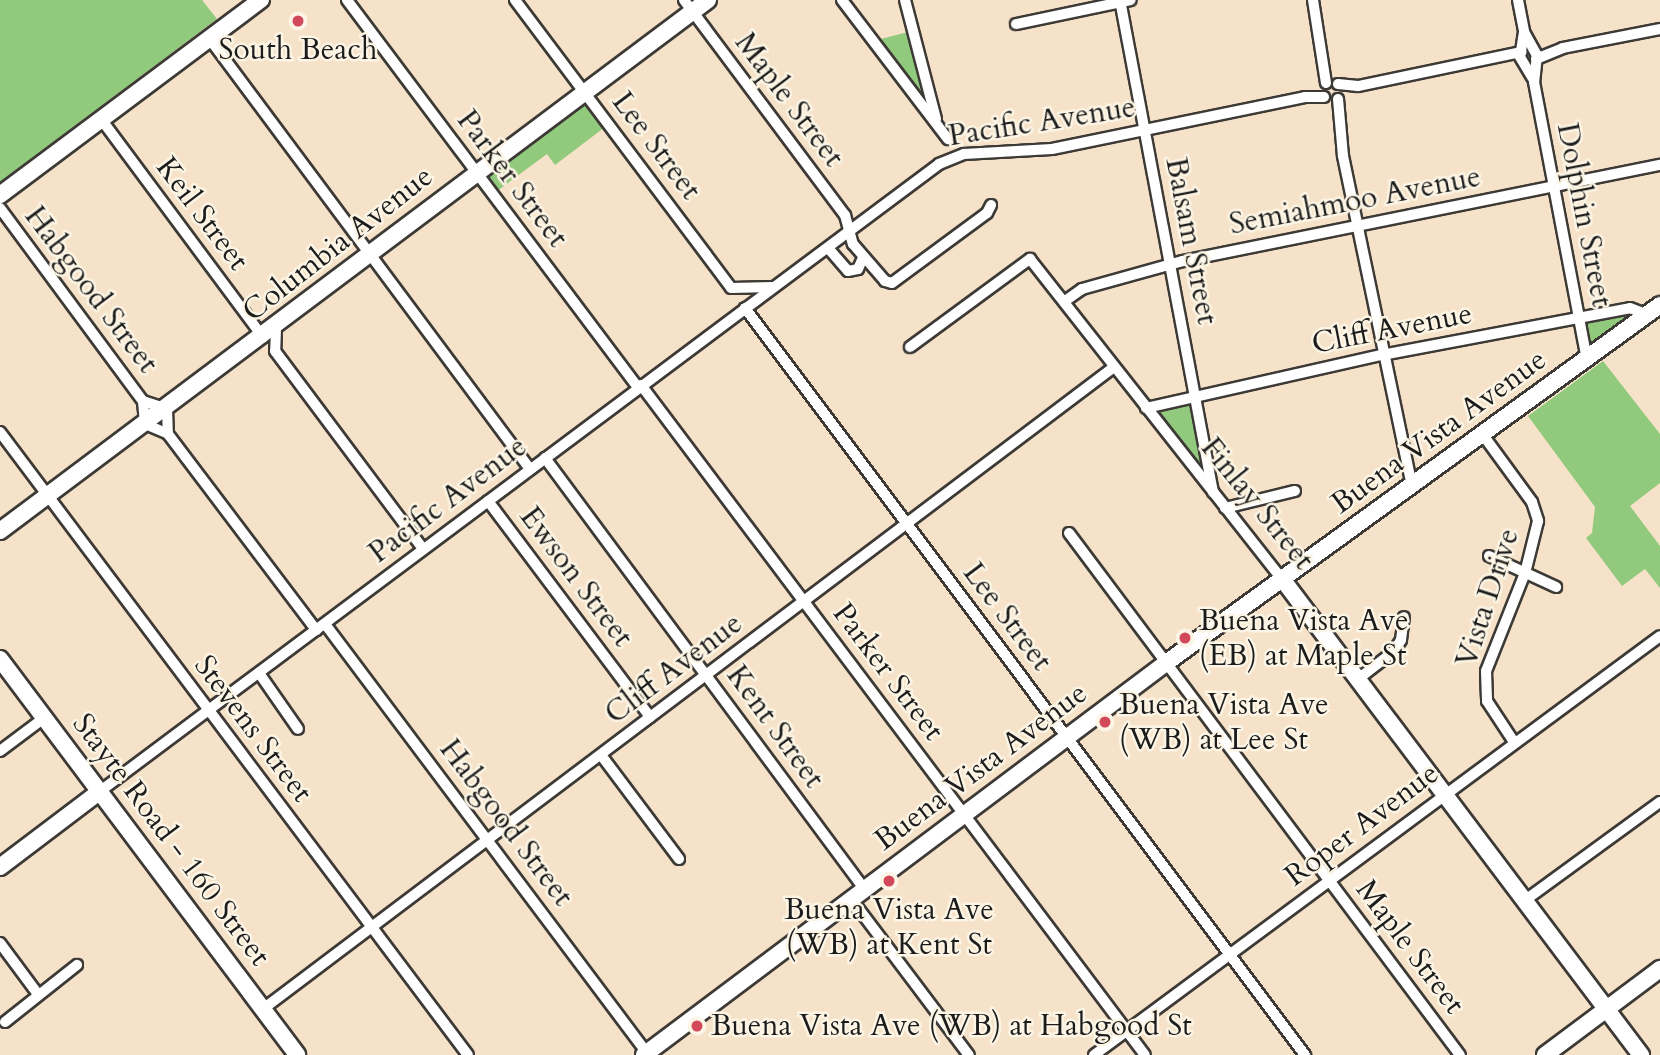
<!DOCTYPE html>
<style>
body{margin:0}
#map{position:relative;width:1660px;height:1055px;overflow:hidden;background:#f6e2c8;font-family:Cardo,serif}
div>[style]{position:absolute}
.green>*{inset:0;background:#91c97d}
.roads{filter:drop-shadow(2px 0 #3d3a36) drop-shadow(-2px 0 #3d3a36) drop-shadow(0 2px #3d3a36) drop-shadow(0 -2px #3d3a36)}
.street>*{height:10px;margin:-5px;padding:0 5px;transform-origin:5px;border-radius:5px;background:#fff}
.secondary>*{height:16px;margin:-8px;padding:0 8px;transform-origin:8px;border-radius:8px;background:#fff}
.dots>*{width:19px;height:19px;translate:-50% -50%;box-sizing:border-box;border:4px solid #fcf5e5;border-radius:50%}
span{translate:-50% -50%;white-space:nowrap;text-align:center;line-height:1.15;-webkit-text-stroke:5px #fcf5e5;paint-order:stroke}
.poi-label{font-size:30px;color:#1c1c1c}
.left{translate:0 -50%;text-align:left}
.street-label{font-size:30px;color:#1c1c1c}
</style>
<div id="map">
<div class="green">
<div style="clip-path:polygon(0 0,202px 0,217px 19px,0 182px)"></div>
<div style="clip-path:polygon(908px 32px,926px 96px,925px 97px,877px 40px)"></div>
<div style="clip-path:polygon(582px 102px,605px 127px,555px 165px,547px 154px,497px 191px,487px 175px)"></div>
<div style="clip-path:polygon(1633px 312px,1590px 344px,1585px 321px)"></div>
<div style="clip-path:polygon(1603px 361px,1660px 434px,1660px 483px,1630px 506px,1660px 546px,1660px 588px,1645px 569px,1622px 586px,1586px 538px,1592px 533px,1595px 507px,1528px 416px)"></div>
<div style="clip-path:polygon(1192px 403px,1202px 460px,1196px 464px,1159px 416px,1162px 409px)"></div>
</div>
<div class="roads">
<div class="street">
<div style="left:347px;top:0;width:485px;rotate:53.1deg"></div>
<div style="left:515px;top:0;width:360px;rotate:53.1deg"></div>
<div style="left:731px;top:288px;width:42px;rotate:-1.4deg"></div>
<div style="left:684px;top:0;width:269px;rotate:53.2deg"></div>
<div style="left:845px;top:215px;width:30px;rotate:75deg"></div>
<div style="left:853px;top:244px;width:49px;rotate:49.1deg"></div>
<div style="left:885px;top:281px;width:7px;rotate:16deg"></div>
<div style="left:892px;top:283px;width:118px;rotate:-36.4deg"></div>
<div style="left:987px;top:213px;width:9px;rotate:-63deg"></div>
<div style="left:842px;top:0;width:175px;rotate:52.7deg"></div>
<div style="left:905px;top:0;width:123px;rotate:75.4deg"></div>
<div style="left:1120px;top:0;width:501px;rotate:79.3deg"></div>
<div style="left:1313px;top:0;width:84px;rotate:81.1deg"></div>
<div style="left:1518px;top:0;width:33px;rotate:79deg"></div>
<div style="left:1524px;top:32px;width:25px;rotate:99deg"></div>
<div style="left:1520px;top:57px;width:27px;rotate:59deg"></div>
<div style="left:1016px;top:24px;width:117px;rotate:-11.8deg"></div>
<div style="left:1524px;top:32px;width:26px;rotate:61deg"></div>
<div style="left:1537px;top:55px;width:27px;rotate:96deg"></div>
<div style="left:1534px;top:82px;width:282px;rotate:79.2deg"></div>
<div style="left:209px;top:38px;width:537px;rotate:53.32deg"></div>
<div style="left:1536px;top:59px;width:29px;rotate:-22deg"></div>
<div style="left:1563px;top:48px;width:99px;rotate:-11.1deg"></div>
<div style="left:1338px;top:84px;width:20px;rotate:6deg"></div>
<div style="left:1358px;top:86px;width:167px;rotate:-11.8deg"></div>
<div style="left:1338px;top:99px;width:57px;rotate:85deg"></div>
<div style="left:1343px;top:156px;width:338px;rotate:78.2deg"></div>
<div style="left:101px;top:119px;width:272px;rotate:53.4deg"></div>
<div style="left:0;top:208px;width:240px;rotate:53.5deg"></div>
<div style="left:143px;top:401px;width:23px;rotate:85deg"></div>
<div style="left:145px;top:424px;width:25px;rotate:23deg"></div>
<div style="left:168px;top:434px;width:246px;rotate:52.9deg"></div>
<div style="left:828px;top:248px;width:30px;rotate:49deg"></div>
<div style="left:848px;top:271px;width:10px;rotate:-11deg"></div>
<div style="left:858px;top:269px;width:12px;rotate:-66deg"></div>
<div style="left:1065px;top:301px;width:21px;rotate:-35deg"></div>
<div style="left:1082px;top:289px;width:105px;rotate:-15.5deg"></div>
<div style="left:1183px;top:261px;width:487px;rotate:-11.4deg"></div>
<div style="left:745px;top:308px;width:934px;rotate:53.14deg"></div>
<div style="left:276px;top:328px;width:23px;rotate:92deg"></div>
<div style="left:275px;top:351px;width:247px;rotate:53.2deg"></div>
<div style="left:910px;top:347px;width:149px;rotate:-36.3deg"></div>
<div style="left:1030px;top:259px;width:409px;rotate:51.8deg"></div>
<div style="left:641px;top:385px;width:838px;rotate:53.05deg"></div>
<div style="left:143px;top:401px;width:25px;rotate:18deg"></div>
<div style="left:167px;top:409px;width:25px;rotate:88deg"></div>
<div style="left:1146px;top:408px;width:242px;rotate:-12.7deg"></div>
<div style="left:1382px;top:355px;width:252px;rotate:-10.7deg"></div>
<div style="left:1630px;top:308px;width:19px;rotate:21deg"></div>
<div style="left:0;top:432px;width:779px;rotate:53.09deg"></div>
<div style="left:1483px;top:435px;width:83px;rotate:53.8deg"></div>
<div style="left:1532px;top:502px;width:20px;rotate:72deg"></div>
<div style="left:1538px;top:521px;width:54px;rotate:104deg"></div>
<div style="left:1525px;top:573px;width:105px;rotate:111.7deg"></div>
<div style="left:1486px;top:671px;width:30px;rotate:88deg"></div>
<div style="left:1487px;top:701px;width:49px;rotate:56.6deg"></div>
<div style="left:545px;top:458px;width:538px;rotate:53.47deg"></div>
<div style="left:488px;top:501px;width:270px;rotate:53.1deg"></div>
<div style="left:1225px;top:508px;width:72px;rotate:-13.7deg"></div>
<div style="left:1069px;top:533px;width:652px;rotate:53.17deg"></div>
<div style="left:1489px;top:556px;width:74px;rotate:24.8deg"></div>
<div style="left:325px;top:624px;width:536px;rotate:53.11deg"></div>
<div style="left:259px;top:673px;width:68px;rotate:55.1deg"></div>
<div style="left:1358px;top:679px;width:44px;rotate:-37.6deg"></div>
<div style="left:1393px;top:652px;width:14px;rotate:-56deg"></div>
<div style="left:1401px;top:640px;width:23px;rotate:-83deg"></div>
<div style="left:0;top:751px;width:55px;rotate:-36.9deg"></div>
<div style="left:601px;top:755px;width:130px;rotate:53.1deg"></div>
<div style="left:99px;top:792px;width:1049px;rotate:-36.78deg"></div>
<div style="left:939px;top:164px;width:27px;rotate:-22deg"></div>
<div style="left:964px;top:154px;width:88px;rotate:-3.3deg"></div>
<div style="left:1052px;top:149px;width:258px;rotate:-11.6deg"></div>
<div style="left:1305px;top:97px;width:19px"></div>
<div style="left:852px;top:900px;width:194px;rotate:53deg"></div>
<div style="left:1524px;top:901px;width:168px;rotate:-36.1deg"></div>
<div style="left:0;top:943px;width:62px;rotate:53.5deg"></div>
<div style="left:263px;top:1009px;width:1066px;rotate:-37.03deg"></div>
<div style="left:5px;top:1022px;width:92px;rotate:-38.4deg"></div>
<div style="left:1094px;top:1055px;width:704px;rotate:-36.51deg"></div>
</div>
<div class="secondary">
<div style="left:0;top:195px;width:326px;rotate:-36.8deg"></div>
<div style="left:0;top:531px;width:885px;rotate:-36.87deg"></div>
<div style="left:1283px;top:580px;width:595px;rotate:53deg"></div>
<div style="left:0;top:659px;width:495px;rotate:53.1deg"></div>
<div style="left:0;top:867px;width:124px;rotate:-37.1deg"></div>
<div style="left:644px;top:1055px;width:653px;rotate:-36.91deg"></div>
<div style="left:1166px;top:663px;width:610px;rotate:-35.93deg"></div>
<div style="left:1545px;top:1055px;width:144px;rotate:-36.8deg"></div>
</div>
</div>
<div class="dots">
<div style="left:298px;top:21px;background:#d1495b"></div>
<div style="left:1185px;top:638px;background:#d1495b"></div>
<div style="left:1105px;top:722px;background:#d1495b"></div>
<div style="left:889px;top:881px;background:#d1495b"></div>
<div style="left:697px;top:1026px;background:#d1495b"></div>
</div>
<div class="poi-label">
<span style="left:298px;top:50px">South Beach</span>
<span class="left" style="left:1199px;top:638px">Buena Vista Ave<br>(EB) at Maple St</span>
<span class="left" style="left:1119px;top:722px">Buena Vista Ave<br>(WB) at Lee St</span>
<span style="left:889px;top:927px">Buena Vista Ave<br>(WB) at Kent St</span>
<span class="left" style="left:711px;top:1026px">Buena Vista Ave (WB) at Habgood St</span>
</div>
<div class="street-label">
<span style="left:789px;top:100px;rotate:53deg">Maple Street</span>
<span style="left:1042px;top:122px;rotate:-9deg">Pacific Avenue</span>
<span style="left:656px;top:146px;rotate:53deg">Lee Street</span>
<span style="left:512px;top:179px;rotate:53deg">Parker Street</span>
<span style="left:1355px;top:201px;rotate:-11deg">Semiahmoo Avenue</span>
<span style="left:202px;top:214px;rotate:53deg">Keil Street</span>
<span style="left:1584px;top:215px;rotate:79deg">Dolphin Street</span>
<span style="left:1191px;top:241px;rotate:79deg">Balsam Street</span>
<span style="left:338px;top:244px;rotate:-38deg">Columbia Avenue</span>
<span style="left:91px;top:290px;rotate:53deg">Habgood Street</span>
<span style="left:1392px;top:329px;rotate:-11deg">Cliff Avenue</span>
<span style="left:1439px;top:432px;rotate:-36deg">Buena Vista Avenue</span>
<span style="left:448px;top:500px;rotate:-37deg">Pacific Avenue</span>
<span style="left:1257px;top:504px;rotate:51deg">Finlay Street</span>
<span style="left:576px;top:577px;rotate:53deg">Ewson Street</span>
<span style="left:1488px;top:598px;rotate:-72deg">Vista Drive</span>
<span style="left:1007px;top:617px;rotate:53deg">Lee Street</span>
<span style="left:674px;top:669px;rotate:-37deg">Cliff Avenue</span>
<span style="left:888px;top:672px;rotate:53deg">Parker Street</span>
<span style="left:775px;top:727px;rotate:54deg">Kent Street</span>
<span style="left:253px;top:729px;rotate:53deg">Stevens Street</span>
<span style="left:981px;top:767px;rotate:-37deg">Buena Vista Avenue</span>
<span style="left:506px;top:823px;rotate:53deg">Habgood Street</span>
<span style="left:1362px;top:825px;rotate:-37deg">Roper Avenue</span>
<span style="left:171px;top:840px;rotate:53deg">Stayte Road - 160 Street</span>
<span style="left:1410px;top:947px;rotate:53deg">Maple Street</span>
</div>
</div>
